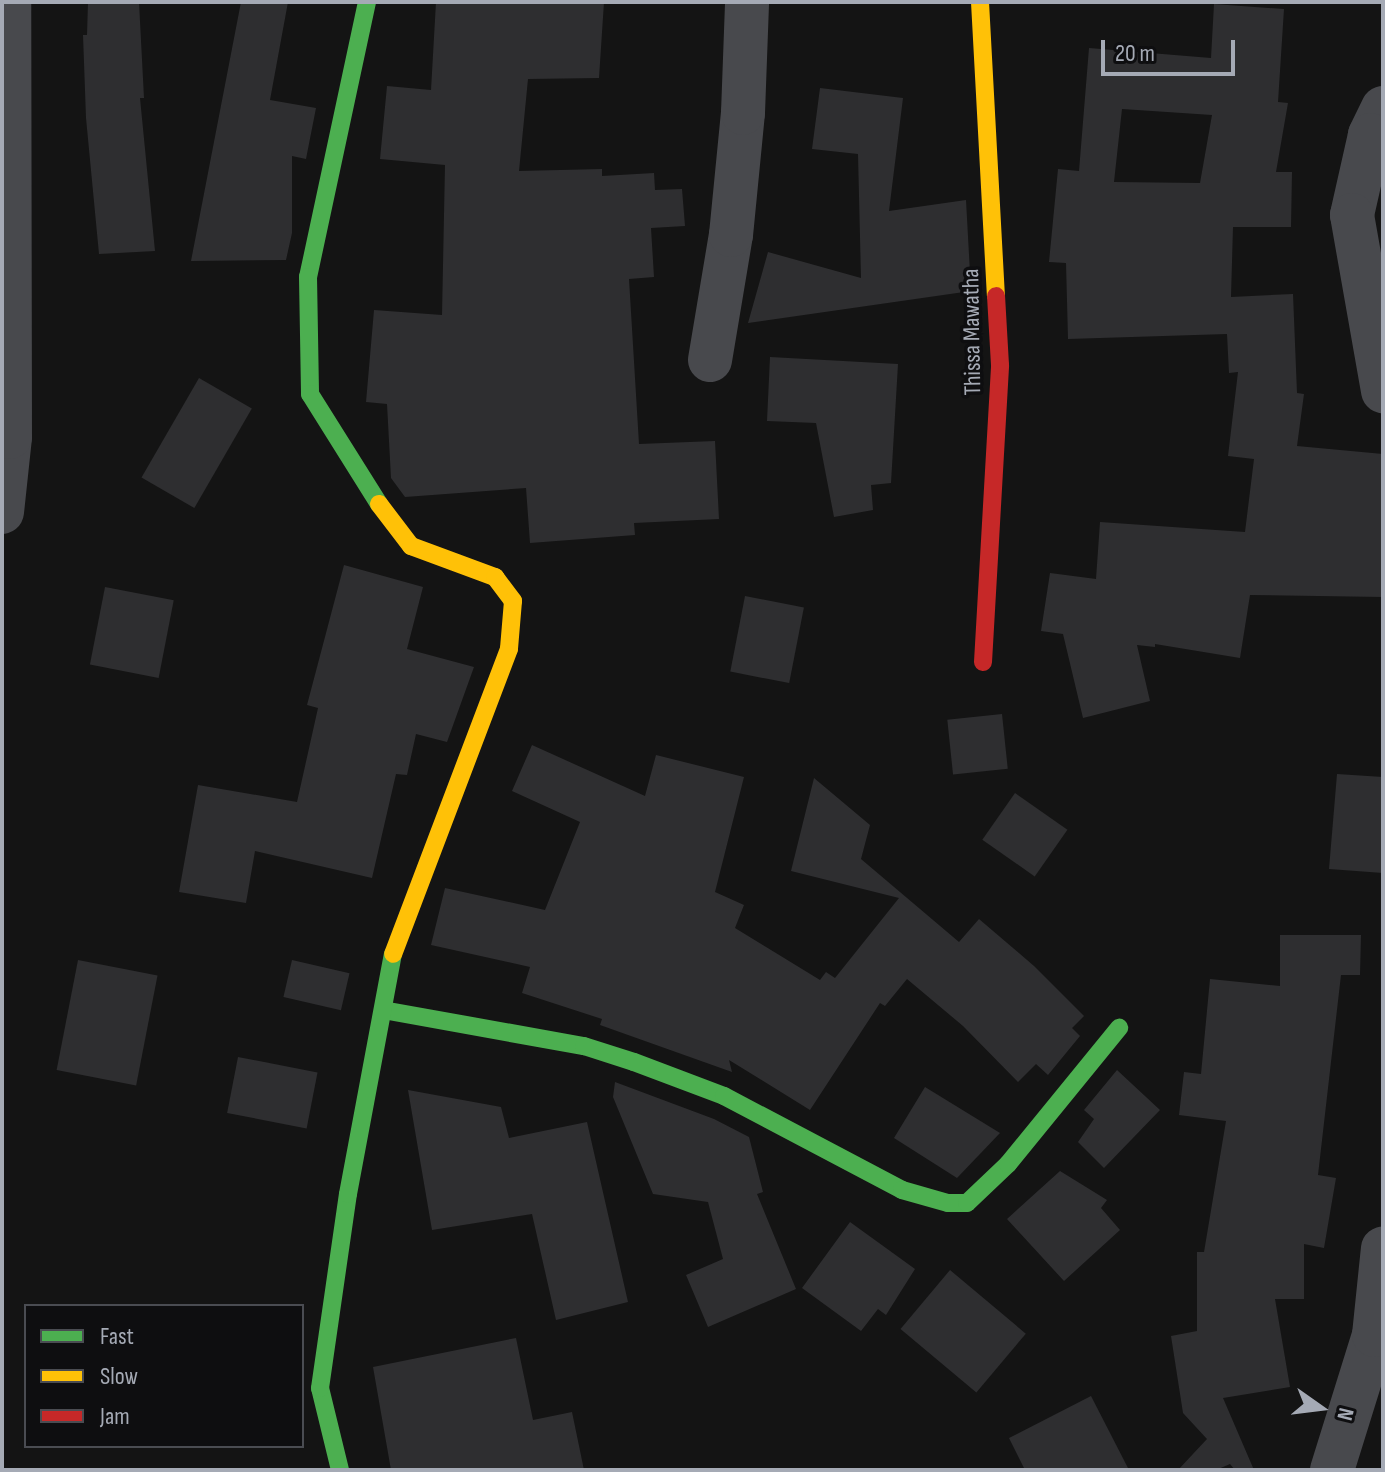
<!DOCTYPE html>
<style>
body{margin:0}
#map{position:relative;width:1385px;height:1472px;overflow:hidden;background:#141414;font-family:"Sofia Sans Condensed",sans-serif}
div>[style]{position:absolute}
.building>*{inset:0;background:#2e2e30;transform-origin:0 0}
.street>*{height:44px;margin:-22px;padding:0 22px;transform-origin:22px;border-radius:22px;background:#48494d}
.fast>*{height:18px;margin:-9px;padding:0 9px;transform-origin:9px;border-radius:9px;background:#4caf50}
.slow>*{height:18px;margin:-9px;padding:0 9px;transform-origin:9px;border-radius:9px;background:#ffc107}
.jam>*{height:18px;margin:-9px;padding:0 9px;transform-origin:9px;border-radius:9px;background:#c62828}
span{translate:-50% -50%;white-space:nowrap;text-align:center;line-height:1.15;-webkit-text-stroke:7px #0e0e10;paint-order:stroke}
.street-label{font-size:24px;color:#a5aab5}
.frame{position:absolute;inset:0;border:4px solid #a5aab5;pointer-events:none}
.legend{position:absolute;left:24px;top:1304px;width:280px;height:144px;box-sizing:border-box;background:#0e0e10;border:2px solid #4a4c52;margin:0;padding:10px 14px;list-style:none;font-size:24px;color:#a5aab5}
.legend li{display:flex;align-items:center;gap:16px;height:40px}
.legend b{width:40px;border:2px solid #4a4c52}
.north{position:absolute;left:1281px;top:1368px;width:80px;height:80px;-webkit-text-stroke:6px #0e0e10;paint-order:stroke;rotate:104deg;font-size:22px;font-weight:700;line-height:32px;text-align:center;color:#a5aab5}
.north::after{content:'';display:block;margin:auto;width:28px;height:36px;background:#a5aab5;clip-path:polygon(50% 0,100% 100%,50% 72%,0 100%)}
.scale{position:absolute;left:1101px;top:40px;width:134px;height:36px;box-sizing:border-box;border:4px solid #a5aab5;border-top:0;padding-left:10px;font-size:24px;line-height:28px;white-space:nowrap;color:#a5aab5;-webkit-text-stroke:6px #0e0e10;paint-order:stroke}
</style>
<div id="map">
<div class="building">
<div style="clip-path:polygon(88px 2px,139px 2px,144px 98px,140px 98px,155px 251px,99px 254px,86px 118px,83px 35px,87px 35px)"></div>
<div style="clip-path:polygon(241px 2px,288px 2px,270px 100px,316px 108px,306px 159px,292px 156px,292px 233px,286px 260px,191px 261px)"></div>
<div style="clip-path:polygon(436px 2px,604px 2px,599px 78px,528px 79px,519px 171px,602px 169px,602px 176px,654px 173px,655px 190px,682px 189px,685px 226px,651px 228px,654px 277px,629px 279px,639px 444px,715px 441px,719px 519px,634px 523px,635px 535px,530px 543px,526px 488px,405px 497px,391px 478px,387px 404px,366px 402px,374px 310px,442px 315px,445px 165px,380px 159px,387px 86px,431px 90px)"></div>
<div style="clip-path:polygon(evenodd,1214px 4px,1284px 9px,1278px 102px,1288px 103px,1276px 172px,1292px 172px,1291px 227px,1233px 227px,1231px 297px,1293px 294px,1297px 393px,1304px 394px,1297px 446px,1383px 454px,1383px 597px,1250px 595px,1240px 658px,1155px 644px,1155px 647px,1137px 645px,1150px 701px,1083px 718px,1063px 634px,1041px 631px,1050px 573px,1096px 579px,1100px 522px,1245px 532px,1254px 459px,1228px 456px,1238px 372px,1229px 373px,1227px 334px,1068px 339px,1066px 263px,1049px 262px,1058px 169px,1079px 171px,1089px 48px,1211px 58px,1214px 4px,1122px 109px,1212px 115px,1200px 183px,1114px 182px,1122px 109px)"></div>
<div style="clip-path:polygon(820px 88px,903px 98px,889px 211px,966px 200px,971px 291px,748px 323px,768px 252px,861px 278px,858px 154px,812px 149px)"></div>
<div style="clip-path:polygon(770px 357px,898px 364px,891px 483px,871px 485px,873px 510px,834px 517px,816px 423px,767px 421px)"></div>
<div style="left:199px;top:378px;width:61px;height:115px;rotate:30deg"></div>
<div style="clip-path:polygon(344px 565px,423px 587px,407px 649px,474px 667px,447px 742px,416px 734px,407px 775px,396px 774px,372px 878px,255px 851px,246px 903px,179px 892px,198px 785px,297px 802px,318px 708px,307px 705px)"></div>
<div style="left:105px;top:587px;width:70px;height:79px;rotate:11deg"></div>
<div style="left:745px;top:596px;width:60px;height:77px;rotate:11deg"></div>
<div style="left:1002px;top:714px;width:55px;height:55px;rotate:84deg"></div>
<div style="clip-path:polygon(532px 745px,645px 796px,656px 755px,744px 777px,715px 892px,744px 905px,735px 928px,820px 980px,826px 972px,835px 978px,899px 898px,791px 871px,814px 778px,870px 825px,861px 859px,959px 942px,979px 919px,1034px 966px,1084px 1016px,1072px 1028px,1080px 1036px,1048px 1075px,1036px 1064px,1018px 1082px,963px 1026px,907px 979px,885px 1006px,880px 1003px,810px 1110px,729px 1060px,732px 1072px,600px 1025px,602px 1019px,522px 993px,530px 967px,431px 945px,445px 888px,545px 910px,580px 822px,512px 791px)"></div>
<div style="clip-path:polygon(1337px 774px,1383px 777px,1383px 873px,1329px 869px)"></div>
<div style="left:1015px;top:793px;width:64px;height:57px;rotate:35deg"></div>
<div style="clip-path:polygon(1280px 935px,1361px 935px,1360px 975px,1341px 975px,1318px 1175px,1336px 1178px,1324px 1248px,1304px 1244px,1304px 1299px,1275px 1299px,1290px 1387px,1223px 1398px,1254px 1470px,1235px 1470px,1230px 1464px,1216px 1470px,1178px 1470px,1207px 1439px,1183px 1413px,1171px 1336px,1197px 1331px,1197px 1252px,1204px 1252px,1226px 1121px,1179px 1115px,1184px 1072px,1201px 1074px,1210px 979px,1280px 986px)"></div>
<div style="left:78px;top:960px;width:81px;height:112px;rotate:11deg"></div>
<div style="left:292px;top:960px;width:59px;height:38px;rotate:13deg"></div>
<div style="left:238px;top:1057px;width:81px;height:57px;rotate:11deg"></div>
<div style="clip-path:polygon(1117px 1070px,1160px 1110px,1104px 1168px,1078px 1142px,1094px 1119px,1084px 1110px)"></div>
<div style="clip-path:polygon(615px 1082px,714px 1119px,749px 1137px,763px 1192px,757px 1194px,796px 1289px,708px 1327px,686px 1275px,723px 1259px,708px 1202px,653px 1194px,613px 1097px)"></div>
<div style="clip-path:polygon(925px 1087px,1000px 1133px,957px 1178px,894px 1138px)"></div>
<div style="clip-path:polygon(408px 1090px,501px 1107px,509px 1138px,587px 1122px,628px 1302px,556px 1320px,532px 1214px,432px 1230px)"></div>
<div style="clip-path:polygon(1060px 1171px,1107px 1200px,1101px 1208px,1120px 1230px,1064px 1281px,1007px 1219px)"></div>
<div style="clip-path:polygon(850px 1222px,915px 1269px,886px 1315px,878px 1309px,861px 1331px,802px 1288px)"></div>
<div style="left:950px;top:1270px;width:99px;height:77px;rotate:40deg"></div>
<div style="clip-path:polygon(516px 1338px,533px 1420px,572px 1412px,584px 1470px,391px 1470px,373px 1367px)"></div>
<div style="clip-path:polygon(1091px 1396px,1129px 1470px,1025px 1470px,1009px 1438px)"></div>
</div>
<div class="street">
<div style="left:1383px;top:108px;width:30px;rotate:116deg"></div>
<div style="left:1370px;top:135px;width:82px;rotate:102.7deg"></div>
<div style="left:1352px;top:215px;width:179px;rotate:80deg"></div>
<div style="left:710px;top:360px;width:127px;rotate:-80.5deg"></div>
<div style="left:731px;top:235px;width:123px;rotate:-84.4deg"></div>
<div style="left:743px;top:113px;width:111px;rotate:-87.9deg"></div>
<div style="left:2px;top:512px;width:75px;rotate:-83.9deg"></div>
<div style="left:10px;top:437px;width:435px;rotate:-90.1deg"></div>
<div style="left:1332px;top:1470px;width:141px;rotate:-72.7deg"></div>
<div style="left:1374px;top:1335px;width:87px;rotate:-84.1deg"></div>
</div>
<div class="fast">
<div style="left:367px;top:2px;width:281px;rotate:102.1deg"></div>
<div style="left:308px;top:277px;width:117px;rotate:89deg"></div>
<div style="left:310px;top:394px;width:130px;rotate:57.9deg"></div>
<div style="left:383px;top:1010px;width:204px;rotate:10.2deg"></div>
<div style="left:584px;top:1046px;width:52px;rotate:17.7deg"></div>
<div style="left:634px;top:1062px;width:96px;rotate:20.7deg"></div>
<div style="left:724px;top:1096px;width:201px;rotate:27.8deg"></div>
<div style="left:902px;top:1190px;width:48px;rotate:15.8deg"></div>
<div style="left:948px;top:1203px;width:19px"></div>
<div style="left:967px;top:1203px;width:57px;rotate:-43.6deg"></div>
<div style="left:1008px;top:1164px;width:176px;rotate:-50.8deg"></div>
<div style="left:340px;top:1470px;width:84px;rotate:-103.7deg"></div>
<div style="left:320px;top:1388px;width:196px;rotate:-81.8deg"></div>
<div style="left:348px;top:1194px;width:244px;rotate:-79.4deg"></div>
</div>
<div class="slow">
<div style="left:980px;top:2px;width:294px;rotate:86.9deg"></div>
<div style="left:379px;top:504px;width:53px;rotate:52.7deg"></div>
<div style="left:411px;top:546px;width:90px;rotate:20.3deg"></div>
<div style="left:495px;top:577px;width:30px;rotate:53deg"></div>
<div style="left:513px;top:601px;width:48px;rotate:94.8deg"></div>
<div style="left:509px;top:649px;width:326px;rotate:110.8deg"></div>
</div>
<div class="jam">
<div style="left:983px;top:662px;width:297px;rotate:-86.7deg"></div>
<div style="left:1000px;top:365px;width:69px;rotate:-93.3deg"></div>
</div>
<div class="street-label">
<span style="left:972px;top:332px;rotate:-91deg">Thissa Mawatha</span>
</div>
<div class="frame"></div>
<ul class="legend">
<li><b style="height:10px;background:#4caf50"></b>Fast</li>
<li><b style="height:10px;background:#ffc107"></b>Slow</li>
<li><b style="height:10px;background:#c62828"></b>Jam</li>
</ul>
<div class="north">N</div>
<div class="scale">20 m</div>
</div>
